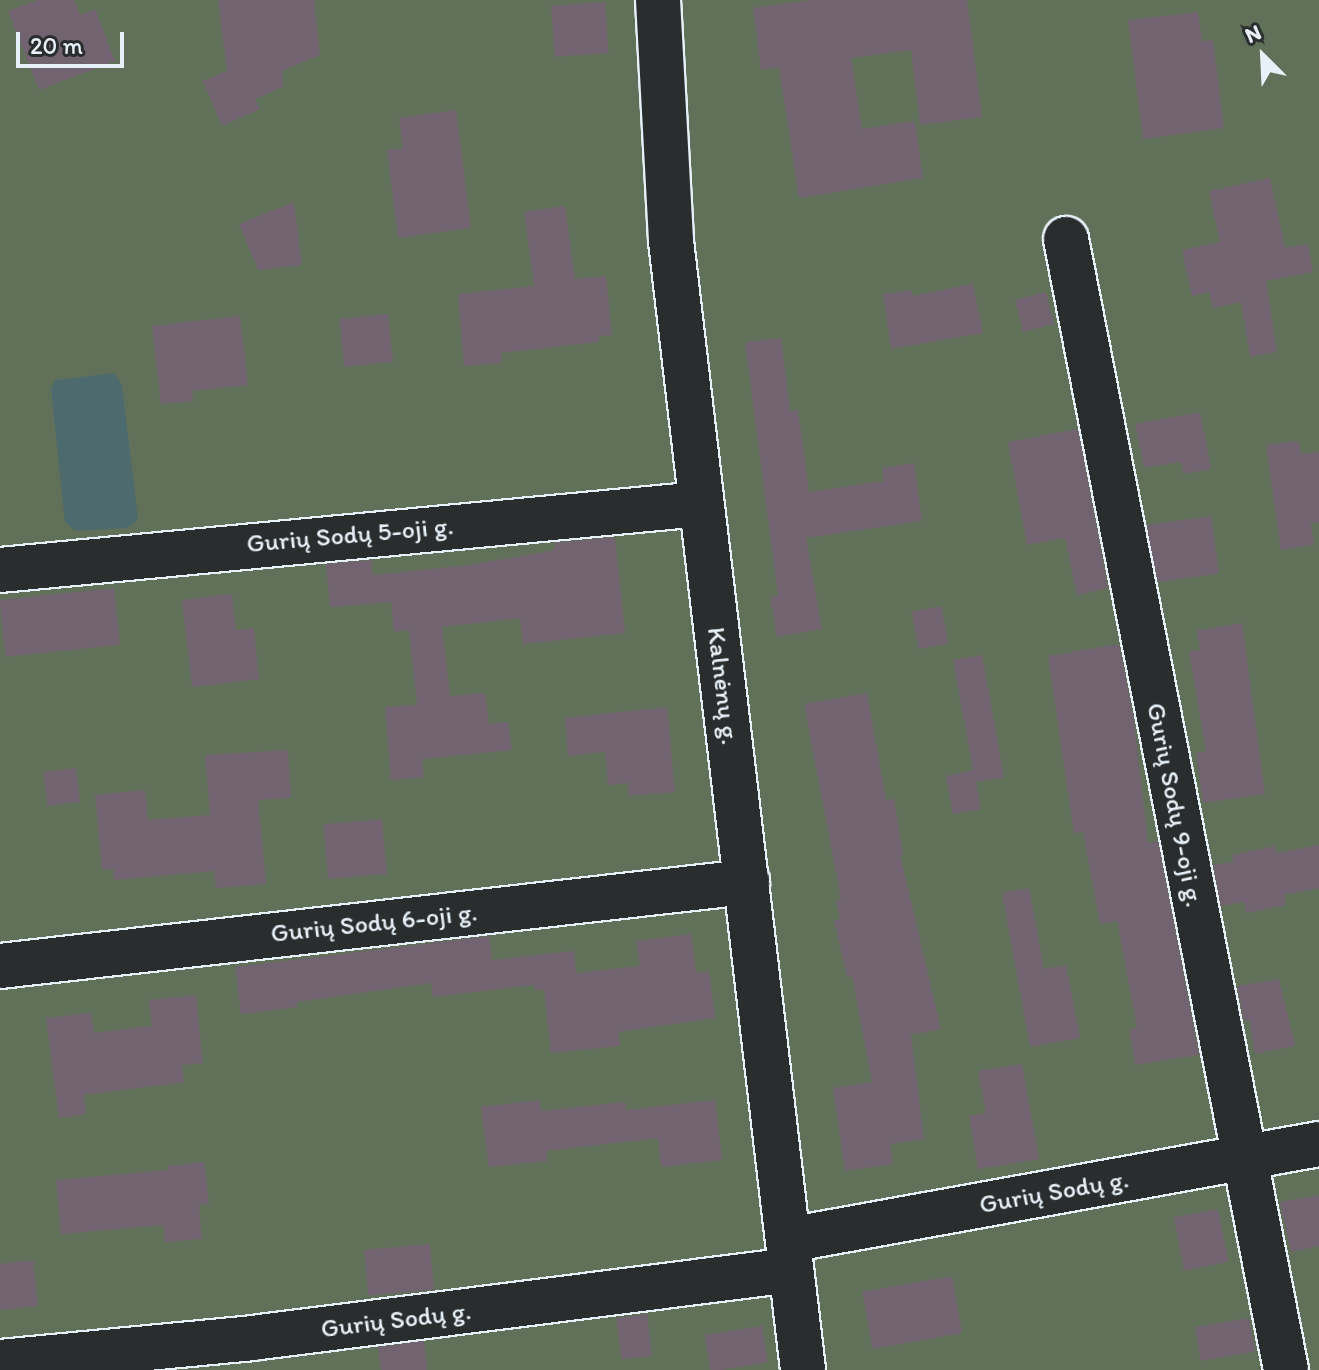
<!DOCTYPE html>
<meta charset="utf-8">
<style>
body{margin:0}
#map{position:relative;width:1319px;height:1370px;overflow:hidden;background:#2a2d2e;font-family:Itim,sans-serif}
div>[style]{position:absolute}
.green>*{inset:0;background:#617058;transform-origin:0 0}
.water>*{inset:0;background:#4d6b6f}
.building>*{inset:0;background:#71636f;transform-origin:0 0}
.roads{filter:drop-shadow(2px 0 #e8f1f8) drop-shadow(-2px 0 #e8f1f8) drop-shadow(0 2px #e8f1f8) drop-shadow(0 -2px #e8f1f8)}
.minor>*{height:44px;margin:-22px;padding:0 22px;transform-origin:22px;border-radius:22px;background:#2a2d2e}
span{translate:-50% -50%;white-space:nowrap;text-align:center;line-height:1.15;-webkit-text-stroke:6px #2a2d2e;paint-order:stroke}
.street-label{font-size:26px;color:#e8f1f8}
.north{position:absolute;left:1223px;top:16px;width:80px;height:80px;-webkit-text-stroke:6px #2a2d2e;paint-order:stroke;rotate:336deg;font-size:22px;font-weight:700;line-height:32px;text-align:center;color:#e8f1f8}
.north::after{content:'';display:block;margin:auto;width:28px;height:36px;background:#e8f1f8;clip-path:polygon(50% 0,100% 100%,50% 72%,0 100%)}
.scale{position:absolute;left:16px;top:32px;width:108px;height:36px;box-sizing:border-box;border:4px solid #e8f1f8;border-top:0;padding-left:10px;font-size:24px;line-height:28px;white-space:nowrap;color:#e8f1f8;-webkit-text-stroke:6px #2a2d2e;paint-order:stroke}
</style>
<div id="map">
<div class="green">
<div style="left:0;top:0;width:1319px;height:1370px"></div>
</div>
<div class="water">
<div style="clip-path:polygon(114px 373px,122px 385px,138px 520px,127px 528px,75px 531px,65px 522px,51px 388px,56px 380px)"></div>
</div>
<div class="building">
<div style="clip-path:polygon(37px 0,74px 0,80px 15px,95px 9px,115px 61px,39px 90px,8px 11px)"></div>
<div style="clip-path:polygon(218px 0,314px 0,320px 55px,282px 71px,283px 87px,255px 99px,260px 109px,222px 126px,203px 81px,227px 71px)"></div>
<div style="clip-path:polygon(813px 0,967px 0,982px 117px,920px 125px,911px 50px,851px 58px,862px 129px,915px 121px,923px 178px,799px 198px,779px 67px,761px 70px,753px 8px)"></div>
<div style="left:605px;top:2px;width:51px;height:54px;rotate:86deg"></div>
<div style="clip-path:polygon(1198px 12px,1202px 41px,1213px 40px,1224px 128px,1143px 139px,1128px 20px)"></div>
<div style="clip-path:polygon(456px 110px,471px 228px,398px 238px,387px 150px,403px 148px,399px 118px)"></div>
<div style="clip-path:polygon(1270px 178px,1285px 248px,1308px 244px,1313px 272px,1266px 281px,1277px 352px,1250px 357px,1241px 302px,1213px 308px,1209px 292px,1192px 296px,1182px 250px,1220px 242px,1209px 191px)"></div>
<div style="clip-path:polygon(294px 202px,302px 265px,258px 270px,239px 224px)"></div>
<div style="clip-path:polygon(565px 206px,575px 279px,606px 276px,612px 335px,599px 336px,599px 342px,501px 353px,502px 363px,464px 366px,458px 294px,534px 286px,524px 212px)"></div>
<div style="clip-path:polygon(973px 284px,983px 333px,891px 349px,883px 294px,911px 290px,912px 296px)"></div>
<div style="left:1046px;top:292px;width:33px;height:32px;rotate:76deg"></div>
<div style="left:388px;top:314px;width:48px;height:49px;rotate:84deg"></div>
<div style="clip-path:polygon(240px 316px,248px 385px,192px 391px,193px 401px,161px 404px,152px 326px)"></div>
<div style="clip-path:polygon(781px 338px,790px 411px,798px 410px,809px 492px,884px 481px,882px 468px,914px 463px,922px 521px,806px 538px,822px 629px,777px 637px,770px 597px,778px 596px,745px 342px)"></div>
<div style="clip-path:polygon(1200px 412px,1211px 469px,1183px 474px,1181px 462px,1144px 468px,1135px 424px)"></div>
<div style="clip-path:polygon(1078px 429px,1108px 588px,1077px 595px,1065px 538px,1027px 545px,1008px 442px)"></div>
<div style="clip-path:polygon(1299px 441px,1301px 454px,1319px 452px,1319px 522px,1311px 523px,1314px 545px,1281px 550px,1266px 445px)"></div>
<div style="left:1211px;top:516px;width:58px;height:65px;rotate:82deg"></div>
<div style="clip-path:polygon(615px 537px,625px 633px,523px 644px,520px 618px,442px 627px,450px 696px,485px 693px,489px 724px,508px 722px,512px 750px,422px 759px,424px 777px,391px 780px,385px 707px,417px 705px,409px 630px,394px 632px,391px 602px,330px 607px,326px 564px,371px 560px,373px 575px,469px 565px,555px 550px,554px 543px)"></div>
<div style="left:114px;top:588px;width:57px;height:115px;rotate:84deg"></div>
<div style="clip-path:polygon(232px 594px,236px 630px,254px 628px,259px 679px,192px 687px,182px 600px)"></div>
<div style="left:941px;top:606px;width:38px;height:30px;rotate:79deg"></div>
<div style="clip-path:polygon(1242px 623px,1265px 794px,1203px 803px,1196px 753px,1206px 751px,1189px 651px,1200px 650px,1197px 631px)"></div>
<div style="clip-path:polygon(1119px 644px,1134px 720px,1148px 843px,1158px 841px,1199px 1055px,1135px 1065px,1129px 1029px,1137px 1028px,1117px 921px,1100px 924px,1083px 832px,1074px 833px,1048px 656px)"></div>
<div style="clip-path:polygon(982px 655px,1004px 777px,976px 782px,981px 809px,953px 814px,946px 776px,973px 770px,953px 660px)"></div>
<div style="clip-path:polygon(867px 693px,886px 800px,894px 799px,903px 855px,900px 855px,941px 1029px,911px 1035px,924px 1139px,890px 1144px,893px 1164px,845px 1171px,833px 1088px,872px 1082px,852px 976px,847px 977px,834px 920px,840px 919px,836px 900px,841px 899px,804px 704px)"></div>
<div style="clip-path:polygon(667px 707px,675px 792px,629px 796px,628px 783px,608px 785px,605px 752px,568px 756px,565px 718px)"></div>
<div style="clip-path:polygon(288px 750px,291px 798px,258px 800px,266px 884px,216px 888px,214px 871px,114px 880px,113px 869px,102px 870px,95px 795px,145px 790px,148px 820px,210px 815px,205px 755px)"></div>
<div style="left:76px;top:768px;width:34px;height:33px;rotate:83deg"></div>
<div style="left:382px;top:819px;width:55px;height:59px;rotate:85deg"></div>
<div style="clip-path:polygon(1319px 845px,1319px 888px,1284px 895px,1286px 905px,1246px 913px,1244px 902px,1221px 906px,1213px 865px,1233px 862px,1232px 855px,1275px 846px,1276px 853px)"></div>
<div style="clip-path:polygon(1029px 888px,1044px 969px,1066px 965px,1080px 1038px,1030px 1047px,1002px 893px)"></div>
<div style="clip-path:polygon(691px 934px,696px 973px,709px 971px,715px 1018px,618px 1032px,620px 1046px,551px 1053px,544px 990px,535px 990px,534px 985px,433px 997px,431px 983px,297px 1002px,297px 1007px,241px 1014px,235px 967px,489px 936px,492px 960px,574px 951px,576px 973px,640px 966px,636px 941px)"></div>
<div style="clip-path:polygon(1279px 979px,1295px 1046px,1255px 1054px,1249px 1020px,1244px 1021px,1237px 986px)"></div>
<div style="clip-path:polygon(196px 995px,203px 1063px,182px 1065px,184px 1082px,84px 1095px,86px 1114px,59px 1118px,46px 1018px,91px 1013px,94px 1033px,152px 1026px,149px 1000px)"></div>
<div style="clip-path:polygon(1022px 1064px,1039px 1159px,978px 1169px,969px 1116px,986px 1113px,978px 1071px)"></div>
<div style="clip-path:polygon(540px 1100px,541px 1111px,625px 1102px,626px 1110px,715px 1100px,722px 1160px,661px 1167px,658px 1138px,546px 1151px,547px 1161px,489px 1167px,481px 1107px)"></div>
<div style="clip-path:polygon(204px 1162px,209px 1204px,199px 1205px,202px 1239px,165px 1242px,163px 1225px,61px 1234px,56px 1180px,168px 1170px,168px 1166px)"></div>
<div style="clip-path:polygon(1319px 1195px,1319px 1246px,1291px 1252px,1280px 1202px)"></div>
<div style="left:1218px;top:1209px;width:54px;height:45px;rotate:79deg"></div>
<div style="left:430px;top:1244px;width:46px;height:66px;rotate:85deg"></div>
<div style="clip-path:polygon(33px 1260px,38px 1306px,0 1310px,0 1264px)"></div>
<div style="left:952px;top:1276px;width:58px;height:91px;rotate:80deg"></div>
<div style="left:647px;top:1314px;width:42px;height:31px;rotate:83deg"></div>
<div style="left:1249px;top:1318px;width:34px;height:55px;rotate:80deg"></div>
<div style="left:762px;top:1326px;width:37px;height:58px;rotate:81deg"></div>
<div style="clip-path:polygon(424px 1341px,427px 1370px,381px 1370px,378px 1347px)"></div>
</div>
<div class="roads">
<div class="minor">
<div style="left:658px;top:0;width:241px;rotate:86.9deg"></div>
<div style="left:671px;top:241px;width:1137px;rotate:83.33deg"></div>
<div style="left:1066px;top:239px;width:1152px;rotate:78.99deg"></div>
<div style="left:0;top:570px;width:704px;rotate:-5.38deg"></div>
<div style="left:0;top:966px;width:752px;rotate:-6.42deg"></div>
<div style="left:788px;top:1240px;width:540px;rotate:-10.25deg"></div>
<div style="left:0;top:1362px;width:253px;rotate:-5.4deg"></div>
<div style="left:252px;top:1338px;width:543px;rotate:-7.19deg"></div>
</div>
</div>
<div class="street-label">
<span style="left:350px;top:535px;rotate:-5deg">Gurių Sodų 5-oji g.</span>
<span style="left:723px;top:686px;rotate:83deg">Kalnėnų g.</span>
<span style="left:1175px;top:805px;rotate:79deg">Gurių Sodų 9-oji g.</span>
<span style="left:374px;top:923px;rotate:-6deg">Gurių Sodų 6-oji g.</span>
<span style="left:1054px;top:1192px;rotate:-10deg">Gurių Sodų g.</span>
<span style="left:396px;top:1320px;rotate:-7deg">Gurių Sodų g.</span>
</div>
<div class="north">N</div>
<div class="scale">20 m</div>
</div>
